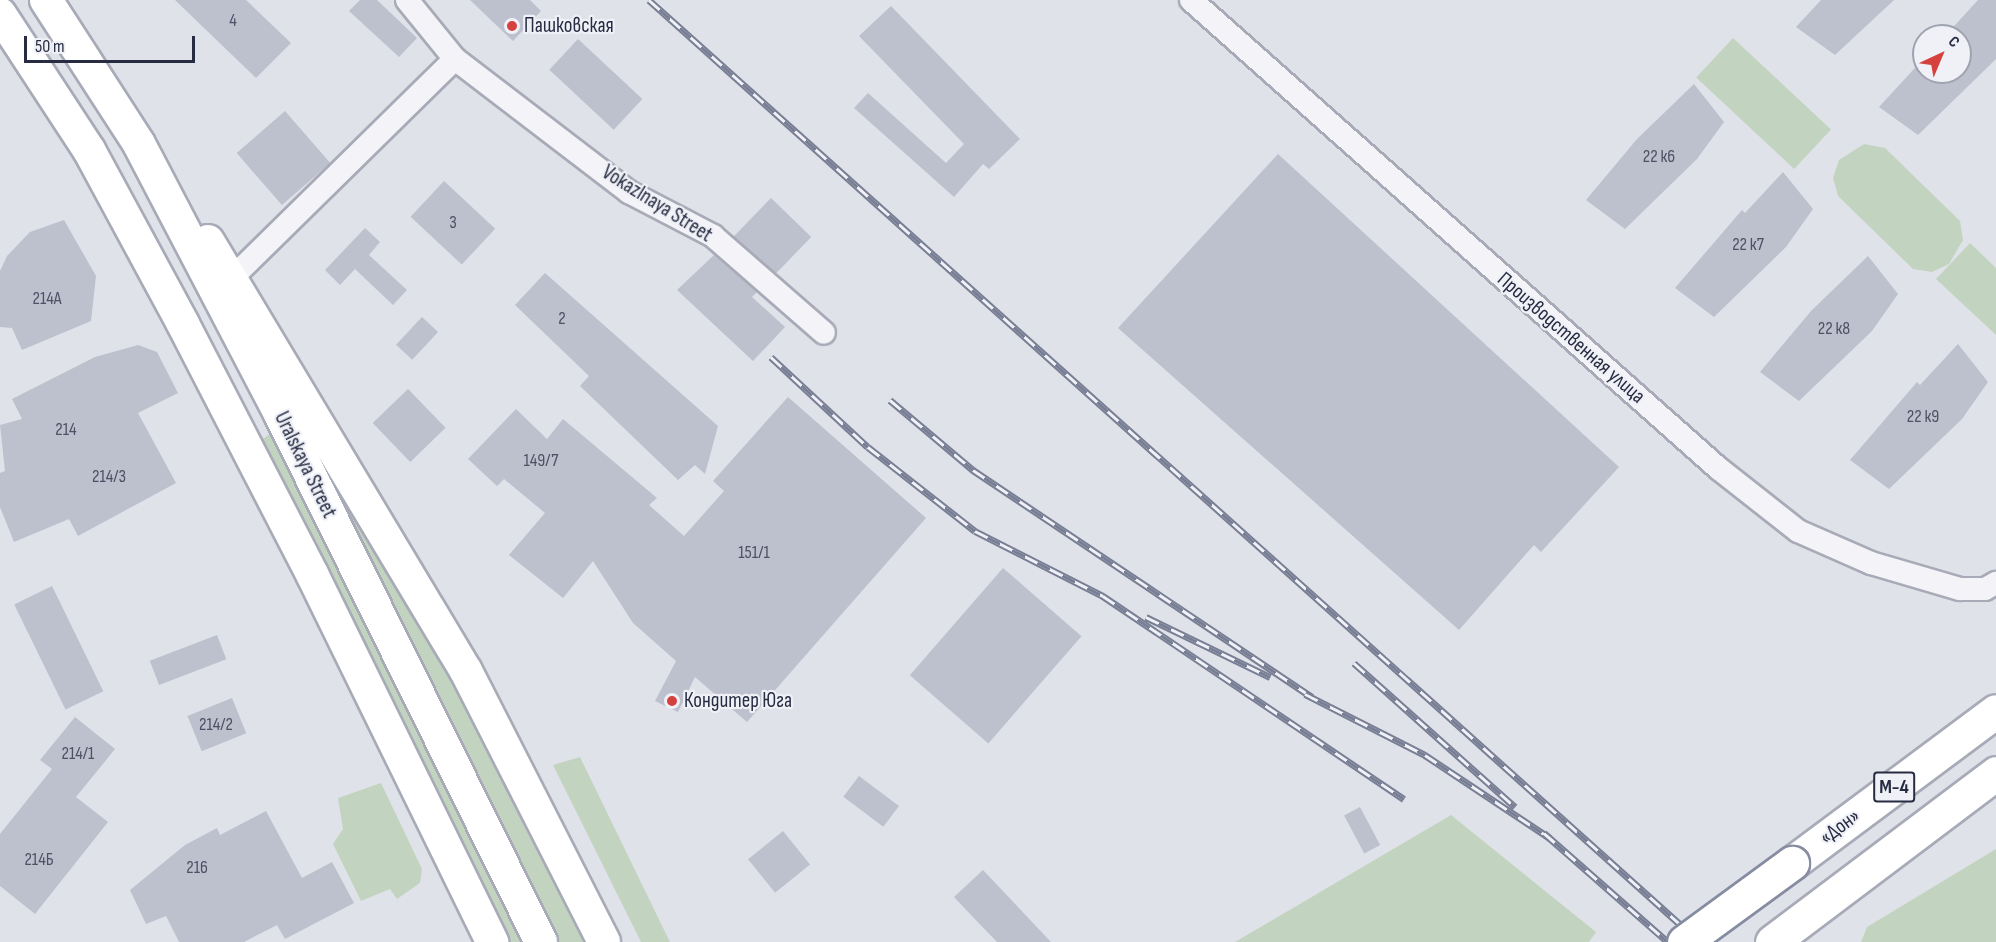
<!DOCTYPE html>
<meta charset="utf-8">
<style>
body{margin:0}
#map{position:relative;width:1996px;height:942px;overflow:hidden;background:#e0e2e9;font-family:"Sofia Sans Condensed",sans-serif}
div>[style]{position:absolute}
.green>*{inset:0;background:#c2d4c0;transform-origin:0 0}
.building>*{inset:0;background:#bdc0cd;transform-origin:0 0}
.roads{filter:drop-shadow(2px 0 #a8abb7) drop-shadow(-2px 0 #a8abb7) drop-shadow(0 2px #a8abb7) drop-shadow(0 -2px #a8abb7)}
.street>*{height:22px;margin:-11px;padding:0 11px;transform-origin:11px;border-radius:11px;background:#f3f3f8}
.secondary>*{height:32px;margin:-16px;padding:0 16px;transform-origin:16px;border-radius:16px;background:#fff}
.highway>*{height:33px;margin:-16.5px;padding:0 16.5px;transform-origin:16.5px;border-radius:16.5px;background:#fff}
.rail>*{height:7px;margin-top:-3.5px;transform-origin:0;background:repeating-linear-gradient(90deg,#eff1f7 0 14px,#787e94 0 28px);box-sizing:border-box;border-block:2px solid #787e94}
.bridges{filter:drop-shadow(2px 0 #868ca1) drop-shadow(-2px 0 #868ca1) drop-shadow(0 2px #868ca1) drop-shadow(0 -2px #868ca1)}
.highway-bridge>*{height:33px;margin:-16.5px;padding:0 16.5px;transform-origin:16.5px;border-radius:16.5px;background:#fff}
.dots>*{width:16px;height:16px;translate:-50% -50%;box-sizing:border-box;border:3px solid #eff1f7;border-radius:50%}
span{translate:-50% -50%;white-space:nowrap;text-align:center;line-height:1.15;-webkit-text-stroke:4.5px #eff1f7;paint-order:stroke}
.number-label{font-size:18px;color:#4c5165}
.number-label span{-webkit-text-stroke-width:0}
.shield-label span{padding:2px 4px;background:#eff1f7;border:2px solid;border-radius:4px;-webkit-text-stroke-width:0}
.shield-label{font-size:20px;color:#272c42;font-weight:700}
.poi-label{font-size:21px;color:#272c42}
.left{translate:0 -50%;text-align:left}
.street-label{font-size:21px;color:#272c42}
.north{position:absolute;left:1912px;top:24px;width:60px;height:60px;box-sizing:border-box;background:#eff1f7;border:2px solid #9fa2af;border-radius:50%;rotate:44deg;font-size:16px;font-weight:700;line-height:24px;text-align:center;color:#272c42}
.north::after{content:'';display:block;margin:auto;width:21px;height:27px;background:#d5423e;clip-path:polygon(50% 0,100% 100%,50% 72%,0 100%)}
.scale{position:absolute;left:24px;top:36px;width:171px;height:27px;box-sizing:border-box;border:3px solid #272c42;border-top:0;padding-left:8px;font-size:18px;line-height:21px;white-space:nowrap;color:#272c42;-webkit-text-stroke:4px #eff1f7;paint-order:stroke}
</style>
<div id="map">
<div class="green">
<div style="left:1733px;top:38px;width:134px;height:54px;rotate:43deg"></div>
<div style="clip-path:polygon(1864px 144px,1885px 148px,1960px 221px,1963px 240px,1949px 264px,1932px 272px,1913px 269px,1838px 196px,1833px 178px,1839px 160px)"></div>
<div style="clip-path:polygon(1970px 243px,1996px 268px,1996px 335px,1936px 279px)"></div>
<div style="clip-path:polygon(271px 433px,530px 942px,506px 942px,257px 443px)"></div>
<div style="clip-path:polygon(316px 439px,483px 734px,592px 942px,552px 942px,323px 486px)"></div>
<div style="clip-path:polygon(580px 757px,669px 940px,670px 942px,641px 942px,553px 765px)"></div>
<div style="clip-path:polygon(381px 783px,422px 869px,420px 883px,397px 899px,390px 889px,361px 901px,333px 844px,343px 829px,338px 798px)"></div>
<div style="clip-path:polygon(1451px 815px,1596px 932px,1589px 942px,1235px 942px)"></div>
<div style="clip-path:polygon(1996px 849px,1996px 942px,1861px 942px,1867px 927px)"></div>
</div>
<div class="building">
<div style="clip-path:polygon(175px 0,246px 0,291px 43px,256px 78px)"></div>
<div style="clip-path:polygon(360px 0,377px 0,417px 38px,399px 57px,349px 11px)"></div>
<div style="clip-path:polygon(470px 0,530px 0,541px 11px,513px 41px)"></div>
<div style="clip-path:polygon(1821px 0,1894px 0,1835px 55px,1796px 27px)"></div>
<div style="clip-path:polygon(1978px 0,1996px 0,1996px 59px,1918px 135px,1879px 107px,1924px 58px,1924px 72px,1960px 72px,1960px 36px,1945px 36px)"></div>
<div style="clip-path:polygon(891px 6px,1020px 139px,989px 169px,983px 164px,954px 197px,854px 108px,868px 93px,946px 163px,964px 144px,859px 36px)"></div>
<div style="left:578px;top:39px;width:88px;height:42px;rotate:43deg"></div>
<div style="clip-path:polygon(1694px 84px,1724px 122px,1697px 159px,1625px 229px,1586px 200px,1637px 139px)"></div>
<div style="left:285px;top:111px;width:69px;height:64px;rotate:49deg"></div>
<div style="clip-path:polygon(1278px 154px,1619px 467px,1541px 552px,1534px 545px,1459px 630px,1118px 328px)"></div>
<div style="clip-path:polygon(1783px 172px,1813px 209px,1786px 247px,1714px 317px,1675px 288px,1742px 210px,1745px 213px)"></div>
<div style="left:444px;top:181px;width:70px;height:49px;rotate:43deg"></div>
<div style="left:771px;top:198px;width:56px;height:54px;rotate:44deg"></div>
<div style="clip-path:polygon(64px 220px,96px 276px,91px 321px,22px 350px,12px 328px,0 327px,0 271px,7px 256px,30px 232px)"></div>
<div style="clip-path:polygon(365px 228px,380px 242px,369px 255px,407px 290px,393px 305px,355px 269px,340px 285px,325px 270px)"></div>
<div style="clip-path:polygon(714px 255px,757px 292px,752px 297px,785px 327px,753px 361px,677px 290px)"></div>
<div style="clip-path:polygon(1868px 256px,1898px 294px,1872px 331px,1799px 401px,1760px 372px,1811px 311px)"></div>
<div style="clip-path:polygon(545px 273px,718px 426px,705px 474px,695px 465px,678px 480px,580px 386px,589px 376px,515px 305px)"></div>
<div style="left:422px;top:317px;width:22px;height:38px;rotate:43deg"></div>
<div style="clip-path:polygon(1958px 344px,1988px 382px,1962px 419px,1889px 489px,1850px 460px,1917px 382px,1920px 385px)"></div>
<div style="clip-path:polygon(138px 345px,157px 352px,178px 393px,138px 413px,176px 483px,78px 536px,69px 519px,14px 542px,0 507px,0 473px,5px 471px,0 425px,22px 419px,12px 399px,95px 357px)"></div>
<div style="left:408px;top:389px;width:54px;height:49px;rotate:46deg"></div>
<div style="clip-path:polygon(788px 397px,926px 518px,747px 722px,695px 677px,678px 712px,655px 701px,676px 661px,633px 623px,593px 561px,563px 598px,509px 555px,545px 513px,504px 479px,497px 486px,468px 459px,516px 409px,547px 439px,563px 419px,657px 498px,649px 505px,684px 536px,724px 491px,713px 481px)"></div>
<div style="left:1003px;top:568px;width:104px;height:142px;rotate:41deg"></div>
<div style="left:52px;top:586px;width:117px;height:42px;rotate:64deg"></div>
<div style="left:217px;top:635px;width:26px;height:72px;rotate:69deg"></div>
<div style="left:232px;top:698px;width:38px;height:48px;rotate:68deg"></div>
<div style="clip-path:polygon(75px 717px,115px 749px,76px 797px,108px 822px,35px 914px,0 886px,0 834px,52px 769px,40px 760px)"></div>
<div style="left:859px;top:776px;width:50px;height:26px;rotate:37deg"></div>
<div style="left:1360px;top:807px;width:43px;height:18px;rotate:62deg"></div>
<div style="clip-path:polygon(266px 811px,302px 878px,332px 862px,354px 903px,285px 939px,277px 925px,244px 942px,179px 942px,166px 916px,146px 924px,130px 890px,185px 845px,217px 828px,220px 835px)"></div>
<div style="left:783px;top:831px;width:43px;height:45px;rotate:51deg"></div>
<div style="clip-path:polygon(983px 870px,1051px 942px,997px 942px,971px 915px,954px 897px)"></div>
</div>
<div class="roads">
<div class="street">
<div style="left:407px;top:0;width:76px;rotate:50.9deg"></div>
<div style="left:1191px;top:0;width:705px;rotate:41.61deg"></div>
<div style="left:1718px;top:468px;width:102px;rotate:38.2deg"></div>
<div style="left:1798px;top:531px;width:80px;rotate:23.7deg"></div>
<div style="left:1871px;top:563px;width:93px;rotate:16.3deg"></div>
<div style="left:1960px;top:589px;width:25px"></div>
<div style="left:1985px;top:589px;width:13px;rotate:-29deg"></div>
<div style="left:233px;top:277px;width:311px;rotate:-44.5deg"></div>
<div style="left:455px;top:59px;width:219px;rotate:37.4deg"></div>
<div style="left:629px;top:192px;width:95px;rotate:27.6deg"></div>
<div style="left:713px;top:236px;width:147px;rotate:41.1deg"></div>
</div>
<div class="secondary">
<div style="left:46px;top:0;width:171px;rotate:57.1deg"></div>
<div style="left:139px;top:144px;width:305px;rotate:62.4deg"></div>
<div style="left:280px;top:414px;width:589px;rotate:63.7deg"></div>
<div style="left:0;top:14px;width:163px;rotate:56.8deg"></div>
<div style="left:89px;top:150px;width:198px;rotate:61.6deg"></div>
<div style="left:183px;top:324px;width:281px;rotate:62.7deg"></div>
<div style="left:312px;top:574px;width:410px;rotate:63.9deg"></div>
<div style="left:208px;top:241px;width:501px;rotate:59.04deg"></div>
<div style="left:466px;top:671px;width:304px;rotate:63deg"></div>
</div>
<div class="highway">
<div style="left:1792px;top:863px;width:254px;rotate:-36.7deg"></div>
<div style="left:1772px;top:942px;width:281px;rotate:-37deg"></div>
</div>
</div>
<div class="rail">
<div style="left:649px;top:0;width:1411px;rotate:41.87deg"></div>
<div style="left:771px;top:357px;width:132px;rotate:42.9deg"></div>
<div style="left:868px;top:447px;width:136px;rotate:38.1deg"></div>
<div style="left:975px;top:531px;width:144px;rotate:26.9deg"></div>
<div style="left:1103px;top:596px;width:363px;rotate:34deg"></div>
<div style="left:890px;top:400px;width:109px;rotate:40.1deg"></div>
<div style="left:973px;top:470px;width:408px;rotate:33.8deg"></div>
<div style="left:1146px;top:617px;width:138px;rotate:25.8deg"></div>
<div style="left:1354px;top:663px;width:216px;rotate:41.8deg"></div>
<div style="left:1305px;top:694px;width:135px;rotate:26.9deg"></div>
<div style="left:1425px;top:755px;width:150px;rotate:33.6deg"></div>
<div style="left:1544px;top:833px;width:165px;rotate:41.3deg"></div>
</div>
<div class="bridges">
<div class="highway-bridge">
<div style="left:1684px;top:942px;width:134px;rotate:-36.2deg"></div>
</div>
</div>
<div class="dots">
<div style="left:512px;top:26px;background:#d5423e"></div>
<div style="left:672px;top:701px;background:#d5423e"></div>
</div>
<div class="number-label">
<span style="left:233px;top:21px">4</span>
<span style="left:1659px;top:157px">22 к6</span>
<span style="left:453px;top:223px">3</span>
<span style="left:1748px;top:245px">22 к7</span>
<span style="left:47px;top:299px">214А</span>
<span style="left:562px;top:319px">2</span>
<span style="left:1834px;top:329px">22 к8</span>
<span style="left:1923px;top:417px">22 к9</span>
<span style="left:66px;top:430px">214</span>
<span style="left:541px;top:461px">149/7</span>
<span style="left:109px;top:477px">214/3</span>
<span style="left:754px;top:553px">151/1</span>
<span style="left:216px;top:725px">214/2</span>
<span style="left:78px;top:754px">214/1</span>
<span style="left:39px;top:860px">214Б</span>
<span style="left:197px;top:868px">216</span>
</div>
<div class="shield-label">
<span style="left:1894px;top:787px">М-4</span>
</div>
<div class="poi-label">
<span class="left" style="left:524px;top:26px">Пашковская</span>
<span class="left" style="left:684px;top:701px">Кондитер Юга</span>
</div>
<div class="street-label">
<span style="left:657px;top:204px;rotate:32deg">Vokazlnaya Street</span>
<span style="left:1571px;top:338px;rotate:41deg">Производственная улица</span>
<span style="left:305px;top:465px;rotate:64deg">Uralskaya Street</span>
<span style="left:1840px;top:827px;rotate:-37deg">«Дон»</span>
</div>
<div class="north">С</div>
<div class="scale">50 m</div>
</div>
